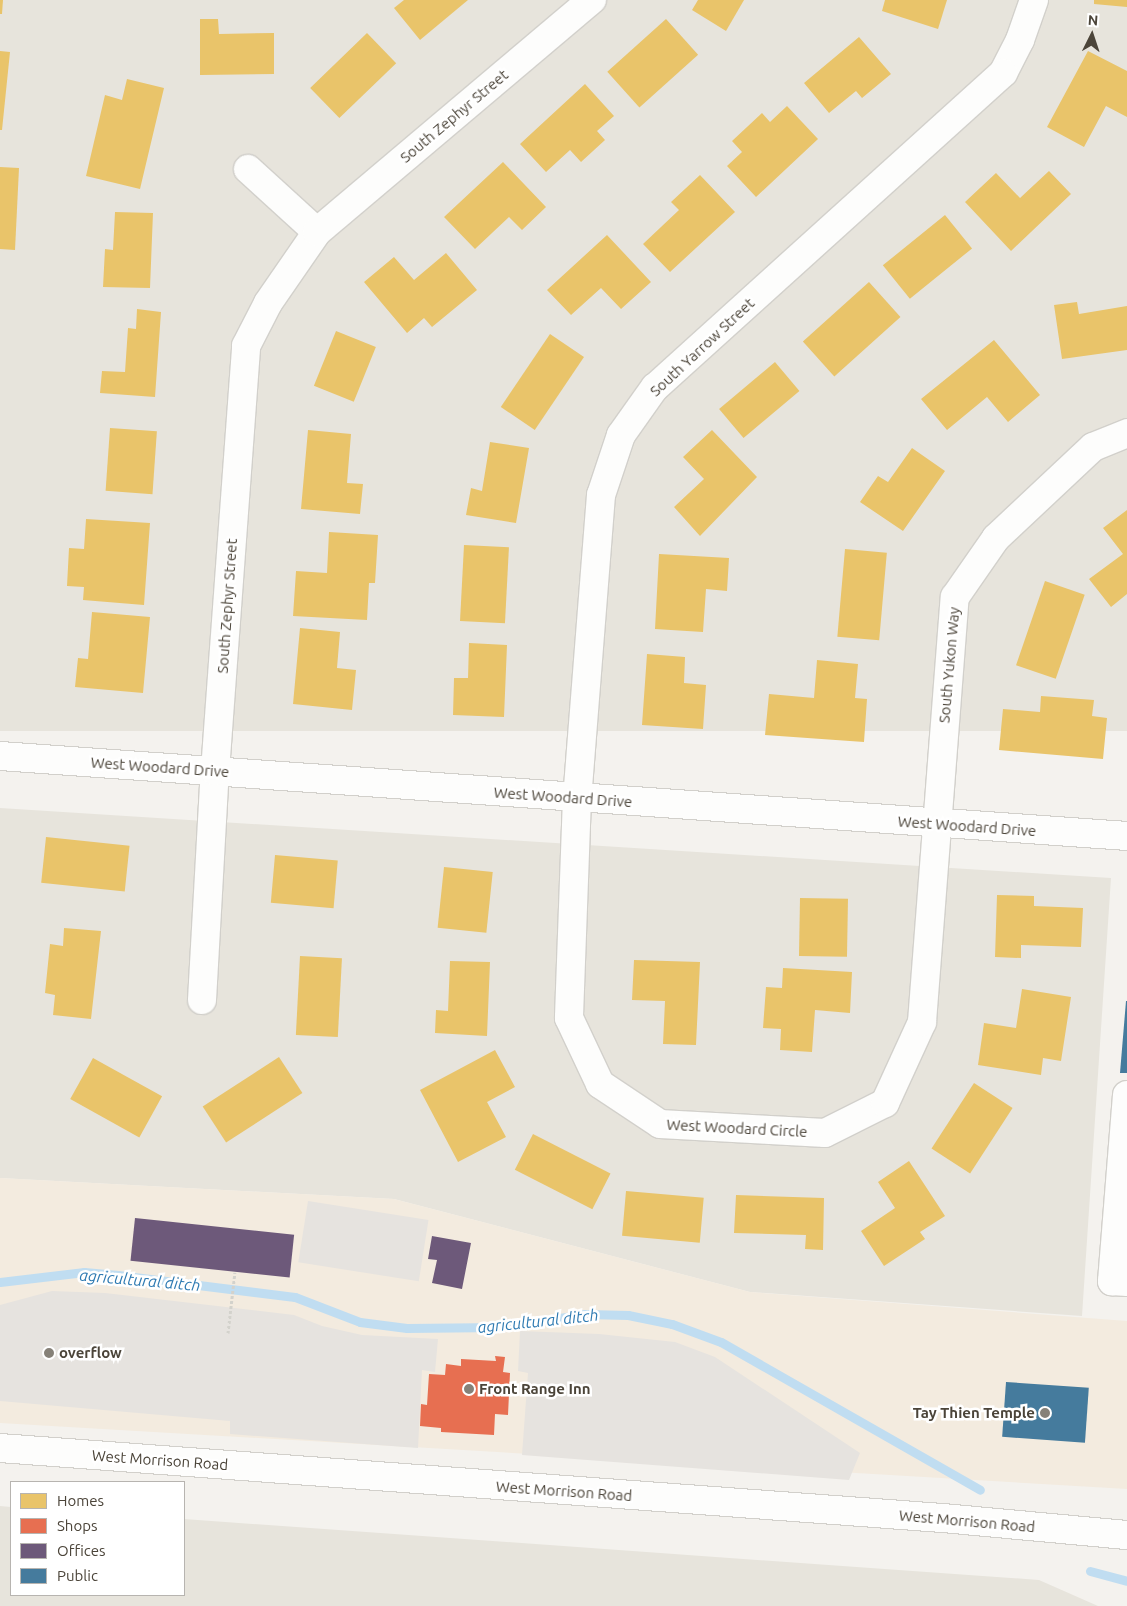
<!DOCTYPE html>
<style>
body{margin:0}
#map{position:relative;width:1127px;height:1606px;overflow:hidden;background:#f4f2ee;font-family:Ubuntu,sans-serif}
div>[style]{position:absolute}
.residential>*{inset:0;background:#e7e4dc;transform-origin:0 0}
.commercial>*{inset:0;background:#f3ebdf}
.parking>*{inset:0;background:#e6e3df;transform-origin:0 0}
.homes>*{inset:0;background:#e9c46a;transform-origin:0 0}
.shops>*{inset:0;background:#e76f51}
.offices>*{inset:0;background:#6d597a;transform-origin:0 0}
.public>*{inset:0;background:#457b9d;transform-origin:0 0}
.stream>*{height:9px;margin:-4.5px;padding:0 4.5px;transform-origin:4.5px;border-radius:4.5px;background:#c0ddf1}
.path>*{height:3px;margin-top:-1.5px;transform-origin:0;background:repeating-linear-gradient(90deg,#d3d2cc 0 2.5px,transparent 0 5px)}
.roads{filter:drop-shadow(1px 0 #d2d0cb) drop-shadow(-1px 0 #d2d0cb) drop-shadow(0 1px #d2d0cb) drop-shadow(0 -1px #d2d0cb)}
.minor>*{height:28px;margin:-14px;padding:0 14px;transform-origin:14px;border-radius:14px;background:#fdfdfc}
.dots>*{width:14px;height:14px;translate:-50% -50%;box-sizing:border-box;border:2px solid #fff;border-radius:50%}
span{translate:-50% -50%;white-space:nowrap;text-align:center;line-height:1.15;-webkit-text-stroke:5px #fff;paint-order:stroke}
.street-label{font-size:15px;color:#4b4439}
.poi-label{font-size:15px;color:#4b4439;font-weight:700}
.left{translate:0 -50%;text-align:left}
.right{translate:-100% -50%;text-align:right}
.water-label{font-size:16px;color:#2e7ab2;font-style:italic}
.legend{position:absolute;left:10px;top:1481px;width:175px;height:115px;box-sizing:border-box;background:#fff;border:1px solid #b7b4b0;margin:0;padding:6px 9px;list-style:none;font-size:15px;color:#4b4439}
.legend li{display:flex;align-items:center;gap:10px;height:25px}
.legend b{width:25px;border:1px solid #b7b4b0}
.north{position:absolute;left:1067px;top:10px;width:50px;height:50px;-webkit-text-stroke:4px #fff;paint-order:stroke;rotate:4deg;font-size:14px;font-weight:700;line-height:20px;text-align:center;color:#4b4439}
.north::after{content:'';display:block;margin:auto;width:18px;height:22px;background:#4b4439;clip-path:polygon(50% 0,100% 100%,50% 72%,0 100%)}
</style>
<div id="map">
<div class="residential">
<div style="left:0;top:0;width:1127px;height:731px"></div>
<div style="clip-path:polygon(0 808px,1111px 878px,1082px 1316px,750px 1292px,394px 1199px,0 1178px)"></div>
<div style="clip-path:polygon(0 1506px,11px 1507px,11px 1595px,184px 1595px,184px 1519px,1039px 1580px,1098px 1606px,0 1606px)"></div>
</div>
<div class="commercial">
<div style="clip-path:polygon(0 1178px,394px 1199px,750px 1292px,1127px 1321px,1127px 1489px,0 1423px)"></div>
</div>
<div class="parking">
<div style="left:308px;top:1201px;width:122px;height:62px;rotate:9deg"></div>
<div style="clip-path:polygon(52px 1291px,105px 1293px,294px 1315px,322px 1326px,362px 1335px,438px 1339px,435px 1372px,422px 1370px,418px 1448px,230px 1434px,230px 1421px,0 1401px,0 1305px)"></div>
<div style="clip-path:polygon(520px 1331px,599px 1334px,675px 1342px,715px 1357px,860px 1453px,849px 1480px,522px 1455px,528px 1373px,518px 1371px)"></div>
</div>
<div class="homes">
<div style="clip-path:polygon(0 0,3px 0,2px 14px,0 14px)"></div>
<div style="clip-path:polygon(404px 0,468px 0,420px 40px,394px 8px)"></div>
<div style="clip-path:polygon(698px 0,744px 0,726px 31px,692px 10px)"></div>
<div style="clip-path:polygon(885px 0,947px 0,938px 29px,882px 11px)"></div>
<div style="clip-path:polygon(1094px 0,1127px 0,1127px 7px,1094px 4px)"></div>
<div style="clip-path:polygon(200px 19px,218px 19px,219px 34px,274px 33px,274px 74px,200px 75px)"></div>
<div style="left:666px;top:19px;width:48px;height:79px;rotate:48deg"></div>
<div style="left:367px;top:33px;width:42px;height:79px;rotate:46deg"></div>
<div style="clip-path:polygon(859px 37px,891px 74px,862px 98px,856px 91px,829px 113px,804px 83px)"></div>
<div style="clip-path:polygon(0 51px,10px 52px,2px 130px,0 130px)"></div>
<div style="clip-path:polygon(1088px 51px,1127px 71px,1127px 117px,1106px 106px,1084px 147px,1047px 127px)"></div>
<div style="clip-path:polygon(127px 79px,164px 88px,140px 189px,86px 176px,105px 95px,122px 100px)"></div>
<div style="clip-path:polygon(585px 84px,614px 116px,597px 131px,605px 140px,581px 162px,570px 150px,546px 172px,520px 144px)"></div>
<div style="clip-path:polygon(787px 106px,818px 139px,756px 197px,727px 166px,742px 152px,732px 141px,762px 113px,770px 122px)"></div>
<div style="clip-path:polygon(503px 162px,546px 207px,522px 230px,509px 217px,475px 249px,444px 217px)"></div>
<div style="clip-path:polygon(0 167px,19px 168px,15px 250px,0 249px)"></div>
<div style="clip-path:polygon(1049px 171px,1071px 194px,1011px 251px,965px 202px,996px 173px,1020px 198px)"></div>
<div style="clip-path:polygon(700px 175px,735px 212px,670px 272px,643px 244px,679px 210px,671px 202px)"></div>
<div style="clip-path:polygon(115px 212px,153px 213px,150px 288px,103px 287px,105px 249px,113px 250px)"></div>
<div style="left:945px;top:215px;width:43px;height:80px;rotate:51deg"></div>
<div style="clip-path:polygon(607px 235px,651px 282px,621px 309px,601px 288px,571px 315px,547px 290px)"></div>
<div style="clip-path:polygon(446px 253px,477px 290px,432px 327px,424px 318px,407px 333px,364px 282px,394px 257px,414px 280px)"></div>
<div style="left:869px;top:282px;width:47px;height:89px;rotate:48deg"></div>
<div style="clip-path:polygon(1077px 302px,1079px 314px,1127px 306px,1127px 350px,1062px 359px,1054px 305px)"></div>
<div style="clip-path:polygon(137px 309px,161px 312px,155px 397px,100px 393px,102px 371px,125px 372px,128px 328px,136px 329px)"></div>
<div style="left:336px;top:331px;width:43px;height:59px;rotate:22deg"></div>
<div style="left:550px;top:334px;width:41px;height:88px;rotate:34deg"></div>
<div style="clip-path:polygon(994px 340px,1040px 395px,1008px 422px,987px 397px,947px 430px,921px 399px)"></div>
<div style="left:775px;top:362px;width:38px;height:73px;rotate:50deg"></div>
<div style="left:110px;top:428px;width:47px;height:63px;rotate:4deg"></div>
<div style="clip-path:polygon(308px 430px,351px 434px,347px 483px,363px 484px,360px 514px,301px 509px)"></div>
<div style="clip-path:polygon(712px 430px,757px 477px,700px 536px,674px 507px,704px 479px,683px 457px)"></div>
<div style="clip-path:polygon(490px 442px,529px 448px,516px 523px,466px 515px,471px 488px,482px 491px)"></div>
<div style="clip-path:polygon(912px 448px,945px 471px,903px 531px,860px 502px,878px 476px,888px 482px)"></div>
<div style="clip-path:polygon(1127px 510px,1127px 594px,1111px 607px,1089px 579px,1123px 554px,1103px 528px)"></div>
<div style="clip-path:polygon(86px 519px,150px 523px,144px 605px,83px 600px,84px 587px,67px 586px,69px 548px,84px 549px)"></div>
<div style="clip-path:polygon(329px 532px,378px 535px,375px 583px,369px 583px,367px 620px,293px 616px,296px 571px,327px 573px)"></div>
<div style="left:464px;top:545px;width:45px;height:76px;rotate:3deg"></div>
<div style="left:845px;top:549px;width:42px;height:88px;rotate:5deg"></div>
<div style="clip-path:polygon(659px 554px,729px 558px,727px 591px,706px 589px,703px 632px,655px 629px)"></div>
<div style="left:1045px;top:581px;width:42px;height:89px;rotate:19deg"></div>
<div style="clip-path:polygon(92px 612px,150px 617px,143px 693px,75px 687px,78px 658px,88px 659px)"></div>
<div style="clip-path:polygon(300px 628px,340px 632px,337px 668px,356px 670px,352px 710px,293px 704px)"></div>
<div style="clip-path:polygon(469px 643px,507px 645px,504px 717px,453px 715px,454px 678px,468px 678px)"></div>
<div style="clip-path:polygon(647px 654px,685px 657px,684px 683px,706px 685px,703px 729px,642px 725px)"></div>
<div style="clip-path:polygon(817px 660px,858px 664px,855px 698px,867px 699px,864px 742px,765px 735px,769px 694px,814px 698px)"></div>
<div style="clip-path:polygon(1041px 696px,1094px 700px,1092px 716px,1107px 718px,1103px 759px,999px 750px,1003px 709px,1040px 712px)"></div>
<div style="left:46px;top:837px;width:84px;height:46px;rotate:6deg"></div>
<div style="left:275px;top:855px;width:63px;height:48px;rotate:5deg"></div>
<div style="left:444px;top:867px;width:49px;height:61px;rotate:6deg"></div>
<div style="clip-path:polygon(997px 895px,1034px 896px,1034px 906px,1083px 908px,1081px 947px,1021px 945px,1021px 958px,995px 957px)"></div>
<div style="left:800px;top:898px;width:48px;height:58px;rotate:1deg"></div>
<div style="clip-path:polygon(64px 928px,101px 931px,91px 1019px,53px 1015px,55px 995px,45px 993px,50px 944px,63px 946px)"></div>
<div style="left:300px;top:956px;width:42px;height:79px;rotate:3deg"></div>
<div style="clip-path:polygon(634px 960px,700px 962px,696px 1045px,663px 1044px,665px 1001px,632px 1000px)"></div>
<div style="clip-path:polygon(450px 961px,490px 962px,487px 1036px,435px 1033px,436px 1010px,448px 1011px)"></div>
<div style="clip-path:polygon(783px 968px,852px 972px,850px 1013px,815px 1010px,812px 1052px,780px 1050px,781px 1029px,763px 1028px,766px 987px,782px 988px)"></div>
<div style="clip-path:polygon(1022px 989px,1071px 997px,1061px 1061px,1043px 1058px,1041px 1075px,978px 1065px,984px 1023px,1016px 1028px)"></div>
<div style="clip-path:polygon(495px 1050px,515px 1087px,487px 1102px,506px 1137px,458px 1162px,420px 1090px)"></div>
<div style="left:279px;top:1057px;width:43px;height:91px;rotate:57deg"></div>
<div style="left:93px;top:1058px;width:79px;height:47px;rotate:29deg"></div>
<div style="left:974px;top:1083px;width:46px;height:78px;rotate:33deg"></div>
<div style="left:533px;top:1134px;width:87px;height:40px;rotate:27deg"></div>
<div style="clip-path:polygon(909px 1161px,945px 1216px,920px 1232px,925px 1239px,884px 1266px,861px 1231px,895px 1208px,878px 1182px)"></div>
<div style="left:626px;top:1191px;width:78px;height:45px;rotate:5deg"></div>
<div style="clip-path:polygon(736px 1195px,824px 1198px,823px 1250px,805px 1249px,806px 1235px,734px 1233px)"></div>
</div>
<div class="shops">
<div style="clip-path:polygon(495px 1356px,505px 1357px,503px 1372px,510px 1373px,508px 1415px,495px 1414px,494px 1435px,441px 1432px,441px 1428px,420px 1426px,421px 1404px,427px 1405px,429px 1374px,445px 1375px,446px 1364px,461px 1366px,461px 1359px,496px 1361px)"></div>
</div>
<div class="offices">
<div style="left:135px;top:1218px;width:160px;height:43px;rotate:6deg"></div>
<div style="clip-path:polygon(432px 1236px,471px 1243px,462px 1289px,432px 1283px,437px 1260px,428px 1259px)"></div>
</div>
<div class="public">
<div style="clip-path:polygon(1126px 1001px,1127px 1001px,1127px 1073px,1120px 1073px)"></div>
<div style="left:1006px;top:1382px;width:83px;height:55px;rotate:4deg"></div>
</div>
<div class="stream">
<div style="left:0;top:1282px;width:85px;rotate:-6.8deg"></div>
<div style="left:84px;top:1272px;width:34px;rotate:5deg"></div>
<div style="left:118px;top:1275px;width:178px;rotate:7.1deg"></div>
<div style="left:295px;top:1297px;width:70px;rotate:21deg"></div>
<div style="left:360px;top:1322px;width:47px;rotate:7.3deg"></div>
<div style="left:407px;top:1328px;width:94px;rotate:-0.6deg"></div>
<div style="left:501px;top:1327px;width:85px;rotate:-8.8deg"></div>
<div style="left:585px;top:1314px;width:43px;rotate:1.3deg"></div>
<div style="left:628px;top:1315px;width:45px;rotate:11.6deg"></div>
<div style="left:672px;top:1324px;width:52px;rotate:20.2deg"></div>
<div style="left:721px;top:1342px;width:298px;rotate:29.7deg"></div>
<div style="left:1090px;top:1571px;width:38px;rotate:15deg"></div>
</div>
<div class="path">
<div style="left:228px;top:1333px;width:61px;rotate:-83.5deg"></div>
</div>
<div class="roads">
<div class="minor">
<div style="left:1034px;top:0;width:42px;rotate:109.3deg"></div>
<div style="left:1020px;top:40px;width:37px;rotate:117deg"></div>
<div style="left:1003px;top:73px;width:469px;rotate:137.9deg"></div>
<div style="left:655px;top:387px;width:59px;rotate:125.3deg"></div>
<div style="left:621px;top:435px;width:63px;rotate:108.4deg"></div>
<div style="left:601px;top:495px;width:304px;rotate:94.5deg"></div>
<div style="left:577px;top:798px;width:220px;rotate:92.1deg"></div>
<div style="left:569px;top:1018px;width:73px;rotate:64.8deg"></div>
<div style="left:600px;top:1084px;width:72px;rotate:33.7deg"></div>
<div style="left:660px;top:1124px;width:165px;rotate:3.1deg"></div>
<div style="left:825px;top:1133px;width:67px;rotate:-26.6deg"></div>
<div style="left:885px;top:1103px;width:89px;rotate:-65.4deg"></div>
<div style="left:922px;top:1022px;width:426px;rotate:-85.6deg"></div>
<div style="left:955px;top:597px;width:72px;rotate:-55.2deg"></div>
<div style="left:996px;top:538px;width:133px;rotate:-43.2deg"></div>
<div style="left:1093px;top:447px;width:37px;rotate:-22deg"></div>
<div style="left:248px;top:169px;width:93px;rotate:42.4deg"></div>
<div style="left:0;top:756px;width:1130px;rotate:4.06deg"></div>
<div style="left:202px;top:1000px;width:229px;rotate:-86.8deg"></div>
<div style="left:215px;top:771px;width:426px;rotate:-85.8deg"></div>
<div style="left:246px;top:346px;width:48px;rotate:-62.9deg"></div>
<div style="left:268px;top:303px;width:86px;rotate:-55.4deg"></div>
<div style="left:317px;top:232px;width:360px;rotate:-40.2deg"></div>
<div style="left:1127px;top:1095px;width:187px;rotate:94.6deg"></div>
<div style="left:1112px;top:1281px;width:15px;rotate:4deg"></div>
<div style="left:0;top:1448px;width:946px;rotate:4.25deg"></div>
<div style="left:943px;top:1518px;width:185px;rotate:5.3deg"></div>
</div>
</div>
<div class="dots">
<div style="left:49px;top:1353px;background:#868178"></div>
<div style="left:469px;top:1389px;background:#868178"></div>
<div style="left:1045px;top:1413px;background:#868178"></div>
</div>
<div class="street-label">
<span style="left:454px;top:116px;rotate:-40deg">South Zephyr Street</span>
<span style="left:702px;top:347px;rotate:-43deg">South Yarrow Street</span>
<span style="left:227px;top:606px;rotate:-86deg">South Zephyr Street</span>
<span style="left:949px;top:665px;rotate:-85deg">South Yukon Way</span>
<span style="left:160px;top:767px;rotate:4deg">West Woodard Drive</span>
<span style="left:563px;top:797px;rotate:4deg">West Woodard Drive</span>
<span style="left:967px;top:826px;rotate:4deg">West Woodard Drive</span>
<span style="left:737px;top:1128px;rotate:3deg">West Woodard Circle</span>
<span style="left:160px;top:1460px;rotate:4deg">West Morrison Road</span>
<span style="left:564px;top:1491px;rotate:4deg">West Morrison Road</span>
<span style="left:967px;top:1521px;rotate:5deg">West Morrison Road</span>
</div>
<div class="poi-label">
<span class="left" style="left:59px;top:1353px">overflow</span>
<span class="left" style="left:479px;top:1389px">Front Range Inn</span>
<span class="right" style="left:1035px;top:1413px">Tay Thien Temple</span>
</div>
<div class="water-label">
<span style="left:140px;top:1280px;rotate:5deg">agricultural ditch</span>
<span style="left:538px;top:1321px;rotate:-6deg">agricultural ditch</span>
</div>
<ul class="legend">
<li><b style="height:14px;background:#e9c46a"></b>Homes</li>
<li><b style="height:14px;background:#e76f51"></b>Shops</li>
<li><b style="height:14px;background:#6d597a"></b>Offices</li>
<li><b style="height:14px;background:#457b9d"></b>Public</li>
</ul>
<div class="north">N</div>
</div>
